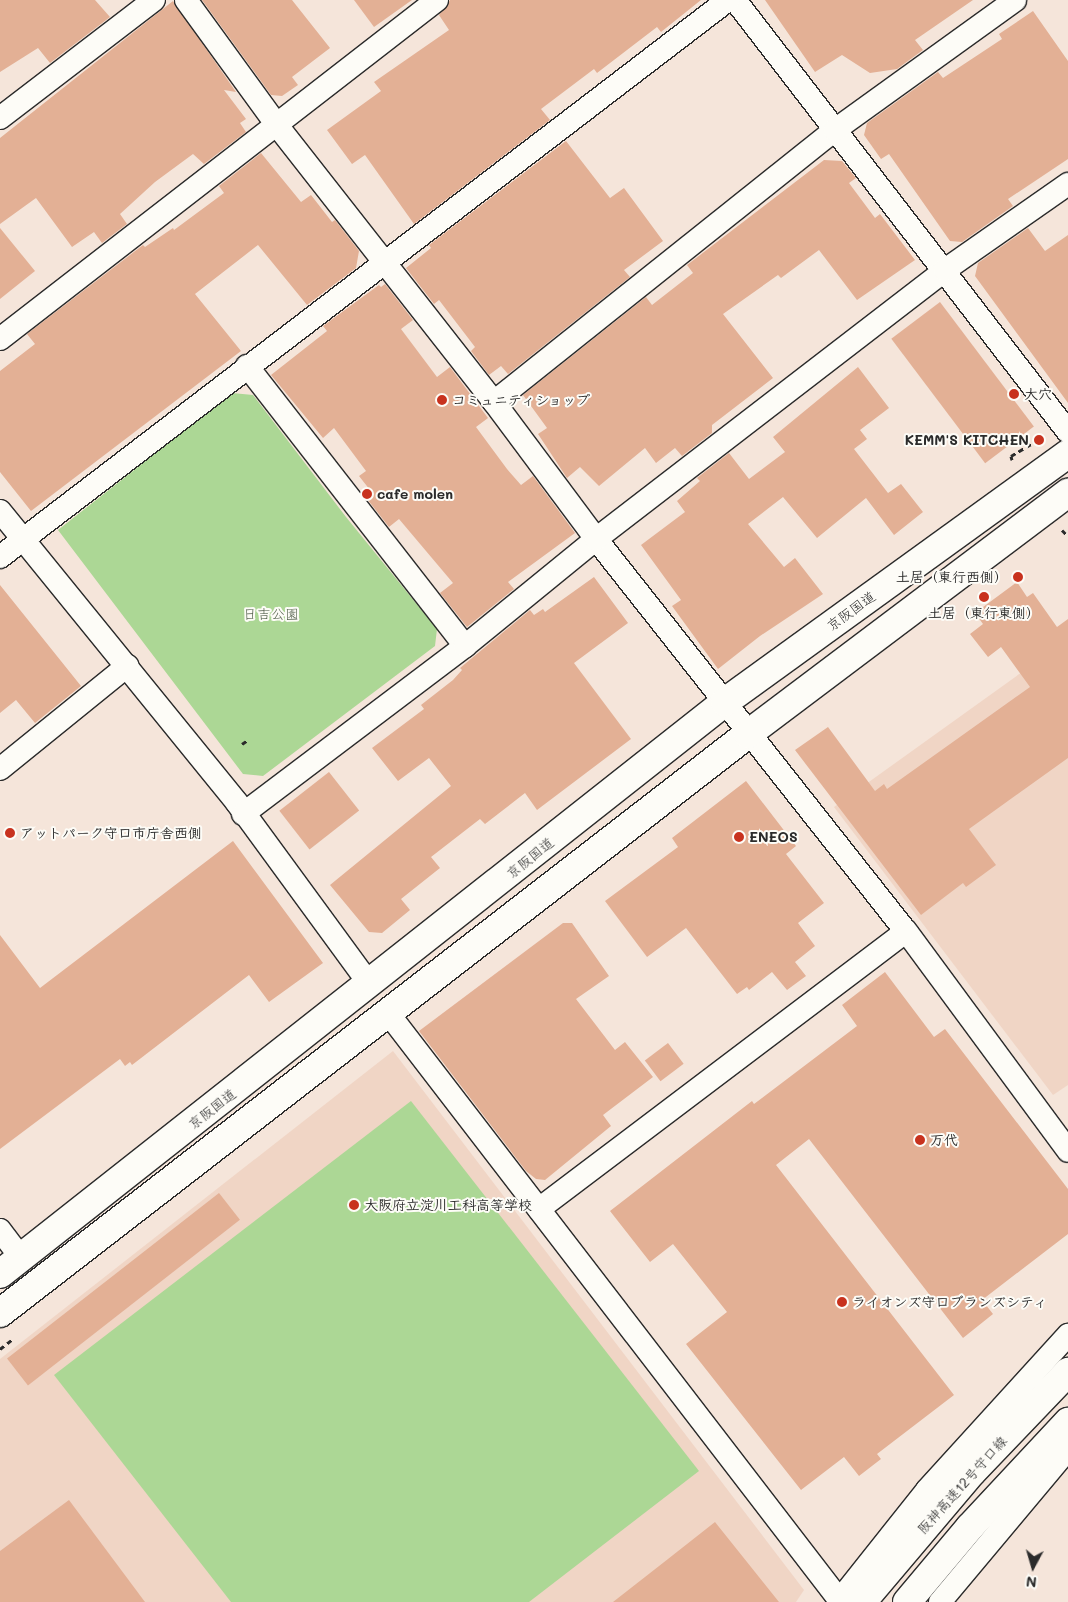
<!DOCTYPE html>
<meta charset="utf-8">
<style>
body{margin:0}
#map{position:relative;width:1068px;height:1602px;overflow:hidden;background:#f5e5da;font-family:Mali,"Klee One",sans-serif}
div>[style]{position:absolute}
.built>*{inset:0;background:#f0d5c5}
.green>*{inset:0;background:#acd795}
.building>*{inset:0;background:#e3b095;transform-origin:0 0}
.path>*{height:3px;margin-top:-1.5px;transform-origin:0;background:repeating-linear-gradient(90deg,#2b2b2b 0 5px,transparent 0 9px)}
.roads{filter:drop-shadow(1px 0 #2b2b2b) drop-shadow(-1px 0 #2b2b2b) drop-shadow(0 1px #2b2b2b) drop-shadow(0 -1px #2b2b2b)}
.street>*{height:22px;margin:-11px;padding:0 11px;transform-origin:11px;border-radius:11px;background:#fdfcf7}
.highway>*{height:28px;margin:-14px;padding:0 14px;transform-origin:14px;border-radius:14px;background:#fdfcf7}
.dots>*{width:14px;height:14px;translate:-50% -50%;box-sizing:border-box;border:2px solid #fdfcf7;border-radius:50%}
span{translate:-50% -50%;white-space:nowrap;text-align:center;line-height:1.15;-webkit-text-stroke:4px #fdfcf7;paint-order:stroke}
.poi-label{font-size:14px;color:#2b2b2b;font-weight:700}
.left{translate:0 -50%;text-align:left}
.right{translate:-100% -50%;text-align:right}
.street-label{font-size:14px;color:#2b2b2b}
.park-label{font-size:14px;color:#525f4b}
.north{position:absolute;left:1008px;top:1542px;width:50px;height:50px;-webkit-text-stroke:4px #fdfcf7;paint-order:stroke;rotate:186deg;font-size:14px;font-weight:700;line-height:20px;text-align:center;color:#2b2b2b}
.north::after{content:'';display:block;margin:auto;width:18px;height:22px;background:#2b2b2b;clip-path:polygon(50% 0,100% 100%,50% 72%,0 100%)}
</style>
<div id="map">
<div class="built">
<div style="clip-path:polygon(1068px 639px,1068px 1085px,1053px 1095px,834px 807px)"></div>
<div style="clip-path:polygon(393px 1051px,804px 1590px,796px 1602px,0 1602px,0 1359px)"></div>
</div>
<div class="green">
<div style="clip-path:polygon(232px 393px,253px 395px,346px 517px,437px 629px,435px 646px,263px 776px,243px 774px,58px 530px)"></div>
<div style="clip-path:polygon(411px 1101px,699px 1471px,529px 1602px,231px 1602px,54px 1375px)"></div>
</div>
<div class="building">
<div style="clip-path:polygon(0 0,95px 0,110px 17px,50px 63px,38px 48px,0 72px)"></div>
<div style="clip-path:polygon(202px 0,292px 0,330px 48px,292px 77px,298px 85px,282px 96px,271px 95px)"></div>
<div style="clip-path:polygon(354px 0,412px 0,374px 27px)"></div>
<div style="clip-path:polygon(450px 0,701px 0,661px 32px,657px 27px,597px 73px,594px 69px,541px 109px,550px 120px,414px 224px,365px 155px,352px 164px,327px 130px,381px 91px,374px 82px,449px 30px,439px 15px)"></div>
<div style="clip-path:polygon(765px 0,973px 0,915px 40px,923px 50px,897px 69px,870px 73px,842px 55px,815px 72px)"></div>
<div style="clip-path:polygon(173px 1px,236px 92px,224px 90px,246px 119px,240px 123px,246px 132px,204px 164px,193px 154px,155px 182px,120px 214px,127px 224px,102px 243px,94px 232px,72px 247px,36px 198px,0 224px,0 138px)"></div>
<div style="clip-path:polygon(1033px 11px,1068px 61px,1068px 159px,1008px 199px,1013px 206px,962px 242px,950px 241px,889px 154px,881px 159px,864px 135px,867px 123px,938px 72px,943px 78px,1002px 39px,999px 34px)"></div>
<div style="clip-path:polygon(566px 141px,610px 198px,624px 188px,663px 241px,624px 270px,630px 277px,508px 374px,501px 366px,489px 375px,471px 351px,475px 347px,439px 300px,434px 304px,406px 268px,431px 248px,429px 245px)"></div>
<div style="clip-path:polygon(261px 153px,301px 202px,311px 195px,332px 222px,335px 220px,359px 251px,356px 268px,307px 305px,258px 245px,195px 294px,241px 351px,31px 511px,0 472px,0 371px,35px 344px,27px 334px,143px 245px,145px 247px,173px 228px,174px 230px,224px 193px,219px 186px)"></div>
<div style="clip-path:polygon(824px 160px,842px 161px,856px 178px,849px 183px,875px 218px,880px 214px,915px 260px,857px 300px,819px 250px,781px 278px,778px 275px,723px 314px,773px 378px,712px 425px,712px 433px,682px 456px,675px 448px,656px 463px,645px 448px,599px 486px,580px 467px,567px 478px,538px 434px,547px 428px,523px 395px,646px 297px,652px 305px,693px 273px,687px 265px)"></div>
<div style="clip-path:polygon(0 228px,35px 271px,0 299px)"></div>
<div style="clip-path:polygon(1028px 228px,1045px 251px,1068px 235px,1068px 403px,975px 276px,978px 263px)"></div>
<div style="clip-path:polygon(385px 284px,413px 320px,401px 329px,437px 377px,450px 367px,488px 418px,476px 427px,507px 469px,521px 485px,533px 476px,575px 533px,508px 582px,514px 589px,467px 627px,440px 593px,453px 583px,399px 519px,389px 527px,364px 495px,370px 490px,359px 476px,366px 471px,334px 428px,323px 438px,271px 375px,327px 331px,323px 326px,379px 285px,381px 287px)"></div>
<div style="left:940px;top:302px;width:156px;height:61px;rotate:53deg"></div>
<div style="clip-path:polygon(858px 367px,889px 408px,860px 430px,867px 439px,854px 449px,888px 493px,901px 484px,923px 512px,894px 535px,866px 498px,817px 538px,783px 497px,748px 524px,784px 567px,795px 558px,823px 594px,760px 636px,718px 669px,672px 606px,681px 600px,641px 545px,685px 512px,677px 501px,700px 481px,697px 478px,729px 453px,749px 479px,785px 452px,773px 437px)"></div>
<div style="clip-path:polygon(594px 577px,628px 623px,574px 663px,631px 739px,537px 810px,525px 793px,485px 824px,480px 819px,431px 857px,440px 868px,401px 899px,410px 910px,382px 933px,369px 932px,330px 885px,451px 786px,429px 758px,398px 781px,372px 748px,424px 709px,421px 705px,453px 680px,462px 670px,460px 668px,530px 610px,534px 615px,543px 609px,545px 612px)"></div>
<div style="clip-path:polygon(1017px 582px,1027px 597px,1033px 593px,1057px 627px,1068px 619px,1068px 758px,969px 829px,996px 865px,966px 887px,963px 883px,921px 915px,795px 750px,828px 727px,875px 791px,884px 784px,887px 789px,1030px 687px,1001px 647px,988px 657px,970px 634px,983px 624px,975px 613px)"></div>
<div style="clip-path:polygon(0 585px,81px 686px,35px 723px,16px 700px,0 713px)"></div>
<div style="left:329px;top:772px;width:49px;height:63px;rotate:52deg"></div>
<div style="clip-path:polygon(746px 781px,796px 846px,786px 854px,824px 903px,798px 923px,815px 946px,795px 962px,806px 976px,787px 990px,772px 972px,749px 990px,747px 987px,737px 994px,686px 928px,647px 957px,605px 901px,678px 847px,672px 838px)"></div>
<div style="clip-path:polygon(233px 841px,323px 963px,269px 1002px,249px 975px,132px 1065px,130px 1062px,125px 1066px,120px 1059px,0 1149px,0 935px,40px 988px)"></div>
<div style="clip-path:polygon(563px 923px,572px 923px,609px 976px,576px 999px,615px 1050px,625px 1042px,653px 1077px,603px 1115px,611px 1126px,545px 1180px,536px 1179px,526px 1171px,419px 1031px)"></div>
<div style="clip-path:polygon(885px 972px,934px 1037px,945px 1029px,1068px 1189px,1068px 1234px,982px 1300px,993px 1314px,963px 1338px,809px 1139px,776px 1165px,954px 1395px,877px 1454px,881px 1459px,859px 1476px,844px 1457px,801px 1490px,686px 1344px,727px 1312px,673px 1244px,650px 1262px,610px 1211px,752px 1101px,754px 1104px,857px 1026px,842px 1005px)"></div>
<div style="left:668px;top:1043px;width:26px;height:29px;rotate:53deg"></div>
<div style="left:219px;top:1193px;width:34px;height:269px;rotate:52deg"></div>
<div style="clip-path:polygon(69px 1500px,145px 1602px,0 1602px,0 1551px)"></div>
<div style="clip-path:polygon(715px 1522px,779px 1602px,613px 1602px,668px 1559px)"></div>
</div>
<div class="path">
<div style="left:1012px;top:460px;width:4px;rotate:-104deg"></div>
<div style="left:1011px;top:456px;width:26px;rotate:-31deg"></div>
<div style="left:1062px;top:530px;width:8px;rotate:45deg"></div>
<div style="left:242px;top:744px;width:7px;rotate:-34deg"></div>
<div style="left:0;top:1349px;width:16px;rotate:-38deg"></div>
</div>
<div class="roads">
<div class="street">
<div style="left:186px;top:0;width:153px;rotate:54deg"></div>
<div style="left:276px;top:124px;width:353px;rotate:51.9deg"></div>
<div style="left:494px;top:402px;width:171px;rotate:53.3deg"></div>
<div style="left:596px;top:539px;width:500px;rotate:51.7deg"></div>
<div style="left:906px;top:931px;width:273px;rotate:53.6deg"></div>
<div style="left:735px;top:0;width:545px;rotate:52.37deg"></div>
<div style="left:0;top:118px;width:194px;rotate:-37.5deg"></div>
<div style="left:0;top:339px;width:553px;rotate:-37.8deg"></div>
<div style="left:247px;top:366px;width:355px;rotate:52.1deg"></div>
<div style="left:494px;top:402px;width:436px;rotate:-38.6deg"></div>
<div style="left:835px;top:130px;width:222px;rotate:-35.8deg"></div>
<div style="left:0;top:511px;width:376px;rotate:50.9deg"></div>
<div style="left:237px;top:803px;width:225px;rotate:53.8deg"></div>
<div style="left:0;top:557px;width:917px;rotate:-37.42deg"></div>
<div style="left:0;top:769px;width:164px;rotate:-39deg"></div>
<div style="left:243px;top:814px;width:278px;rotate:-37.1deg"></div>
<div style="left:465px;top:646px;width:169px;rotate:-39.2deg"></div>
<div style="left:596px;top:539px;width:441px;rotate:-37.6deg"></div>
<div style="left:945px;top:270px;width:150px;rotate:-35deg"></div>
<div style="left:388px;top:1013px;width:743px;rotate:52.44deg"></div>
<div style="left:539px;top:1209px;width:460px;rotate:-37.1deg"></div>
<div style="left:0;top:1230px;width:35px;rotate:53deg"></div>
<div style="left:838px;top:1602px;width:143px;rotate:-51.5deg"></div>
<div style="left:927px;top:1490px;width:210px;rotate:-47.7deg"></div>
<div style="left:940px;top:1602px;width:199px;rotate:-50.1deg"></div>
</div>
<div class="highway">
<div style="left:0;top:1274px;width:923px;rotate:-38.27deg"></div>
<div style="left:725px;top:702px;width:423px;rotate:-35.9deg"></div>
<div style="left:0;top:1313px;width:946px;rotate:-37.74deg"></div>
<div style="left:748px;top:734px;width:401px;rotate:-37deg"></div>
<div style="left:862px;top:1602px;width:170px;rotate:-49.8deg"></div>
<div style="left:972px;top:1472px;width:139px;rotate:-46.2deg"></div>
<div style="left:907px;top:1602px;width:98px;rotate:-50deg"></div>
<div style="left:970px;top:1527px;width:144px;rotate:-47deg"></div>
</div>
</div>
<div class="dots">
<div style="left:1014px;top:394px;background:#c8321e"></div>
<div style="left:442px;top:400px;background:#c8321e"></div>
<div style="left:1039px;top:440px;background:#c8321e"></div>
<div style="left:367px;top:494px;background:#c8321e"></div>
<div style="left:1018px;top:577px;background:#c8321e"></div>
<div style="left:984px;top:597px;background:#c8321e"></div>
<div style="left:10px;top:833px;background:#c8321e"></div>
<div style="left:739px;top:837px;background:#c8321e"></div>
<div style="left:920px;top:1140px;background:#c8321e"></div>
<div style="left:354px;top:1205px;background:#c8321e"></div>
<div style="left:842px;top:1302px;background:#c8321e"></div>
</div>
<div class="poi-label">
<span class="left" style="left:1024px;top:394px">大穴</span>
<span class="left" style="left:452px;top:400px">コミュニティショップ</span>
<span class="right" style="left:1029px;top:440px">KEMM'S KITCHEN</span>
<span class="left" style="left:377px;top:494px">cafe molen</span>
<span class="right" style="left:1008px;top:577px">土居（東行西側）</span>
<span style="left:984px;top:613px">土居（東行東側）</span>
<span class="left" style="left:20px;top:833px">アットパーク守口市庁舎西側</span>
<span class="left" style="left:749px;top:837px">ENEOS</span>
<span class="left" style="left:930px;top:1140px">万代</span>
<span class="left" style="left:364px;top:1205px">大阪府立淀川工科高等学校</span>
<span class="left" style="left:852px;top:1302px">ライオンズ守口ブランズシティ</span>
</div>
<div class="street-label">
<span style="left:851px;top:611px;rotate:-36deg">京阪国道</span>
<span style="left:530px;top:858px;rotate:-39deg">京阪国道</span>
<span style="left:212px;top:1109px;rotate:-38deg">京阪国道</span>
<span style="left:962px;top:1485px;rotate:-48deg">阪神高速12号守口線</span>
</div>
<div class="park-label">
<span style="left:271px;top:614px">日吉公園</span>
</div>
<div class="north">N</div>
</div>
